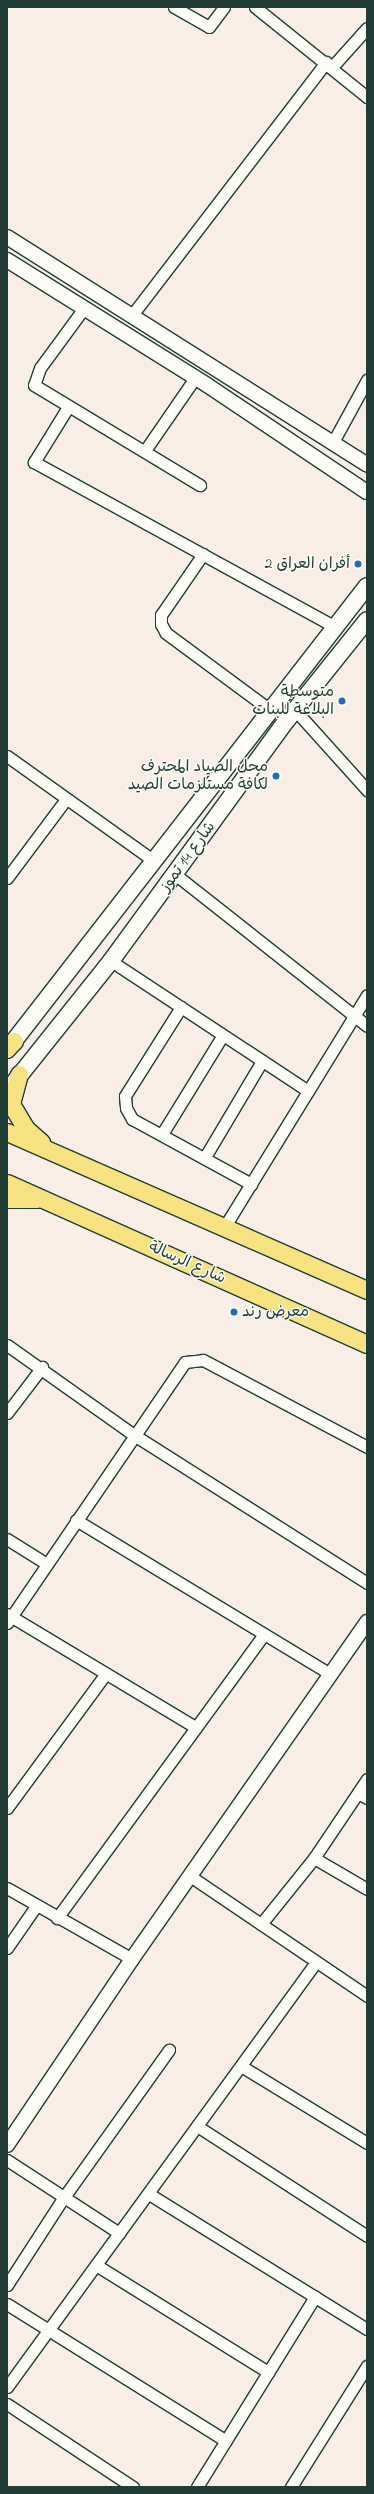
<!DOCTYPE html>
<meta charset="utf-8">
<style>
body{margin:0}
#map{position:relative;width:374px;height:2494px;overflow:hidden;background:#f9eee5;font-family:"Indie Flower","Playpen Sans Arabic",sans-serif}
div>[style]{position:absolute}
.roads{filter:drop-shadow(1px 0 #1f3d34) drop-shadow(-1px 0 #1f3d34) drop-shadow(0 1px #1f3d34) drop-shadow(0 -1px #1f3d34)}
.minor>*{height:11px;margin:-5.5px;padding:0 5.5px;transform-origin:5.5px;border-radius:5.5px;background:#fdfcf7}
.tertiary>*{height:14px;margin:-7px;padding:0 7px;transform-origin:7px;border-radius:7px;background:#fdfcf7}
.secondary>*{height:16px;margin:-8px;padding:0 8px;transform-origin:8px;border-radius:8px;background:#fdfcf7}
.primary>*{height:17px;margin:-8.5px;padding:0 8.5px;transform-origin:8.5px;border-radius:8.5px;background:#f6e281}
.dots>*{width:11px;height:11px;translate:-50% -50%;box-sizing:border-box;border:2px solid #fdfcf7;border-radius:50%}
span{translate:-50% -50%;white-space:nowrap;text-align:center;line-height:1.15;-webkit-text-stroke:3px #fdfcf7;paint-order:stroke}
.poi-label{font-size:16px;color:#1f3d34}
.right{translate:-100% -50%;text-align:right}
.left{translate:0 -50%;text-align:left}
.street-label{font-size:16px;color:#1f3d34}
.frame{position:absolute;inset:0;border:8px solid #1f3d34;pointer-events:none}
</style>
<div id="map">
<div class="roads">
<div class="minor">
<div style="left:174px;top:7px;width:40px;rotate:29.7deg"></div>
<div style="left:209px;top:27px;width:25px;rotate:-53deg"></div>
<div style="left:255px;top:7px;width:144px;rotate:38.8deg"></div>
<div style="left:332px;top:67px;width:52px;rotate:-48.1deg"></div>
<div style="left:84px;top:308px;width:74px;rotate:126.3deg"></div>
<div style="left:40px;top:368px;width:18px;rotate:109deg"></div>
<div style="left:34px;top:385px;width:194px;rotate:31.1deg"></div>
<div style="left:132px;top:315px;width:319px;rotate:-52.5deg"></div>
<div style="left:68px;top:407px;width:65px;rotate:121.7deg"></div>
<div style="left:34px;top:462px;width:343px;rotate:28.7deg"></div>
<div style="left:333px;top:442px;width:71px;rotate:-61.3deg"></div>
<div style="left:146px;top:449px;width:86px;rotate:-55.4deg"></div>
<div style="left:203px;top:554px;width:74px;rotate:124.5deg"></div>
<div style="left:161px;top:615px;width:9px;rotate:90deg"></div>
<div style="left:161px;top:624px;width:10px;rotate:61deg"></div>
<div style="left:166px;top:633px;width:129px;rotate:36.5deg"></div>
<div style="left:295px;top:710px;width:108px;rotate:48deg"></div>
<div style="left:7px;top:756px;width:179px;rotate:35.5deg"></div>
<div style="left:176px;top:875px;width:243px;rotate:38.3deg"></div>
<div style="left:7px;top:878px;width:99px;rotate:-53.2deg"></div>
<div style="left:111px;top:961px;width:236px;rotate:33.4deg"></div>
<div style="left:181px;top:1007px;width:105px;rotate:122.2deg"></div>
<div style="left:125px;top:1096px;width:12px;rotate:85deg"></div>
<div style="left:126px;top:1108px;width:13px;rotate:61deg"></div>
<div style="left:132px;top:1119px;width:136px;rotate:28.6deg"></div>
<div style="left:162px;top:1134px;width:116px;rotate:-58.4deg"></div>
<div style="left:205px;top:1157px;width:112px;rotate:-59.3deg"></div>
<div style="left:225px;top:1226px;width:271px;rotate:-58.4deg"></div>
<div style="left:7px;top:1345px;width:156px;rotate:35.3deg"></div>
<div style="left:134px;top:1435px;width:276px;rotate:32.4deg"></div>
<div style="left:7px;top:1413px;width:58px;rotate:-52.7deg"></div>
<div style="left:76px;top:1520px;width:297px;rotate:31.2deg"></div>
<div style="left:7px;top:1539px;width:47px;rotate:32deg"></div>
<div style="left:7px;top:1614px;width:219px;rotate:31deg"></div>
<div style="left:7px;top:1623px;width:316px;rotate:-55.7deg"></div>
<div style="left:185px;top:1362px;width:18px;rotate:-6deg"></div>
<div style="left:203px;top:1360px;width:186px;rotate:27.9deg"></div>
<div style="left:358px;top:1793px;width:10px;rotate:29deg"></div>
<div style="left:7px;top:1808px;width:167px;rotate:-53.7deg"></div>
<div style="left:314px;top:1858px;width:61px;rotate:30.3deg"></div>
<div style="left:190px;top:1876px;width:214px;rotate:34.1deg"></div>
<div style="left:7px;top:1888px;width:144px;rotate:29.6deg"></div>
<div style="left:57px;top:1918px;width:351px;rotate:-53.9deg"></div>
<div style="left:261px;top:1924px;width:85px;rotate:-51.2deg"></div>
<div style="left:314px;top:1858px;width:95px;rotate:-56.1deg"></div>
<div style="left:7px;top:1948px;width:51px;rotate:-55.4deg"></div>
<div style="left:241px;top:2066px;width:148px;rotate:31.4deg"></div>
<div style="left:197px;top:2126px;width:202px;rotate:32.9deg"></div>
<div style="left:7px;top:2160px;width:134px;rotate:33.1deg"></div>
<div style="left:149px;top:2194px;width:256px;rotate:31.8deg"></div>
<div style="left:96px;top:2265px;width:203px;rotate:31.9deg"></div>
<div style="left:7px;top:2285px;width:105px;rotate:-57.1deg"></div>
<div style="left:64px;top:2197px;width:181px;rotate:-54.5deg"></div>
<div style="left:7px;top:2304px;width:258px;rotate:32deg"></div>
<div style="left:7px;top:2387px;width:525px;rotate:-53.98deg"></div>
<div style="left:7px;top:2404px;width:151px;rotate:33.4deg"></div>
<div style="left:197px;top:2487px;width:224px;rotate:-58.2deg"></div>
<div style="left:291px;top:2487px;width:143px;rotate:-57.9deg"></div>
</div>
<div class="tertiary">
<div style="left:7px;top:237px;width:426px;rotate:32.3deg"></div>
<div style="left:7px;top:260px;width:236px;rotate:32deg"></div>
<div style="left:207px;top:385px;width:192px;rotate:33.8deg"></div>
<div style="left:7px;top:2145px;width:224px;rotate:-56.1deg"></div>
<div style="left:132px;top:1959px;width:411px;rotate:-55.1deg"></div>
</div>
<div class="secondary">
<div style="left:7px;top:1050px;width:587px;rotate:-52.19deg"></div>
<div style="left:12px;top:1085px;width:159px;rotate:-51.4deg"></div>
<div style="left:111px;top:961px;width:298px;rotate:-53.9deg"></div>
<div style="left:287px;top:720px;width:128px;rotate:-51.3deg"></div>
</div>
<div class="primary">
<div style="left:7px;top:1048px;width:10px;rotate:-45deg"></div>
<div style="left:19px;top:1074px;width:31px;rotate:105deg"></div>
<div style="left:11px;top:1104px;width:29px;rotate:59deg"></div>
<div style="left:26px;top:1129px;width:20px;rotate:41deg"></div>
<div style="left:7px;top:1132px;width:393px;rotate:23.7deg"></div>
<div style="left:7px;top:1183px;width:394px;rotate:24.1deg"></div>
<div style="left:7px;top:1199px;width:30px"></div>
</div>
</div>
<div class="dots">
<div style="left:358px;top:564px;background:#1f6fb2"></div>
<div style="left:342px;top:701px;background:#1f6fb2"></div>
<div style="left:276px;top:776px;background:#1f6fb2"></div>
<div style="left:234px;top:1312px;background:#1f6fb2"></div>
</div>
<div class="poi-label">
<span class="right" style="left:350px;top:564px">أفران العراق 2</span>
<span class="right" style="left:334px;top:701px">متوسطة<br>البلاغة للبنات</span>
<span class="right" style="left:268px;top:776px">محل الصياد المحترف<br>لكافة مستلزمات الصيد</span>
<span class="left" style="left:242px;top:1312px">معرض رند</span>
</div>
<div class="street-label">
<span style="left:188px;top:857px;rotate:-54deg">شارع 14 تموز</span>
<span style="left:187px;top:1263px;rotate:24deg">شارع الرسالة</span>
</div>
<div class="frame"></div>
</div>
